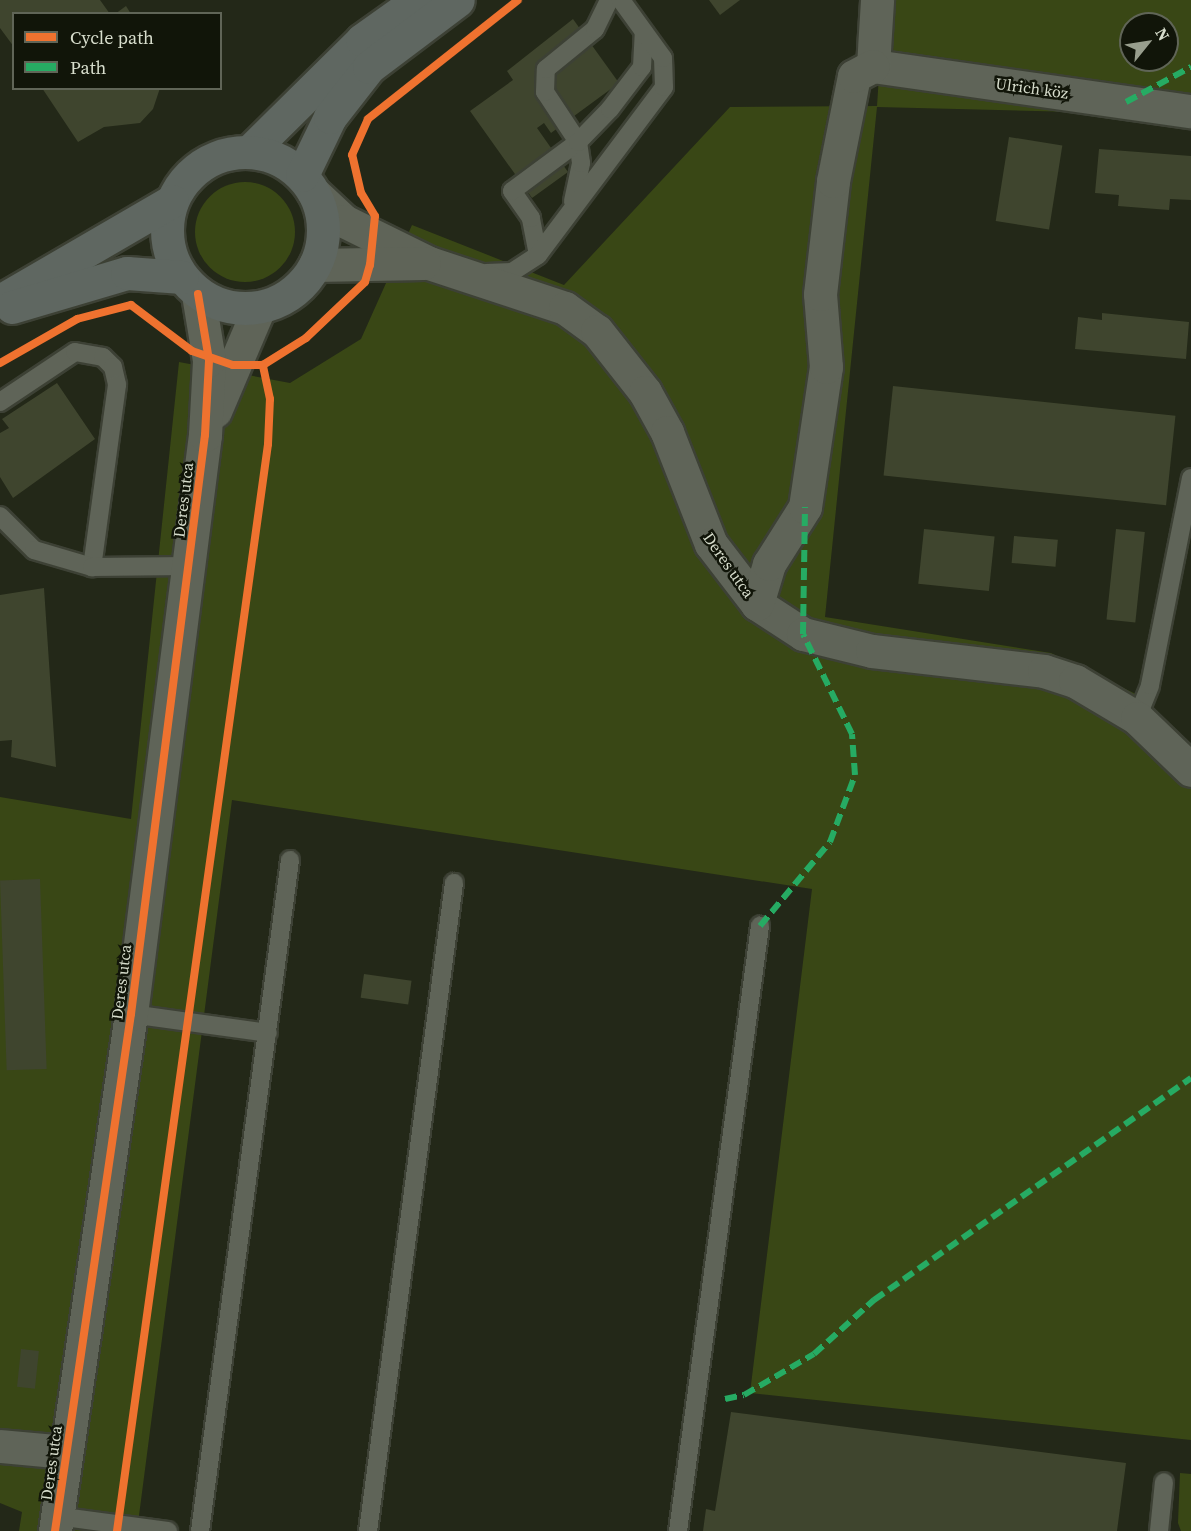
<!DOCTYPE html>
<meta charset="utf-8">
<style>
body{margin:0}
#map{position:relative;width:1191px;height:1531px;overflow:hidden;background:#232818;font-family:"Source Serif 4",serif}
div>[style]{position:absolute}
.green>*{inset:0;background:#394715}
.round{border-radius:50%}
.building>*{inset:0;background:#3f452e;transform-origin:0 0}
.roads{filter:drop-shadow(2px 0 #3d4135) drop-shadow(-2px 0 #3d4135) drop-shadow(0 2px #3d4135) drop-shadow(0 -2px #3d4135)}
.lane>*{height:18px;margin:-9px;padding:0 9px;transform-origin:9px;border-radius:9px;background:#5f6458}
.street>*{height:33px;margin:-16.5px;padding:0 16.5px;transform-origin:16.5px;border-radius:16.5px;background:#5f6458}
.primary>*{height:33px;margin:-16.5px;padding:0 16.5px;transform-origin:16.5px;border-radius:16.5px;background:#5f6761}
.primary>.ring{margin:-16.5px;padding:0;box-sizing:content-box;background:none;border:33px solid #5f6761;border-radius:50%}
.quiet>*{height:6px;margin-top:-3px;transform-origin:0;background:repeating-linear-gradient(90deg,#26ab63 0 12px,transparent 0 18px)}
.cycleway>*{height:8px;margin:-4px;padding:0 4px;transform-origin:4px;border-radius:4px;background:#ef722f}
span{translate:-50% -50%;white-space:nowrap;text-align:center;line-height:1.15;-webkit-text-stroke:5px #111509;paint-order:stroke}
.street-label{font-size:16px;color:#d7ddcc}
.legend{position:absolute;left:12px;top:12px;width:210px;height:78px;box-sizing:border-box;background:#111509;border:2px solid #606557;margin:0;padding:8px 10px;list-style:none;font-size:18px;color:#d7ddcc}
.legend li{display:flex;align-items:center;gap:12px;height:30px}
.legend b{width:30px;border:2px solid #606557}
.north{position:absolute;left:1119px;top:12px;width:60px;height:60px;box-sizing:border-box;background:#111509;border:2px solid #606557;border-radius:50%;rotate:60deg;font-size:16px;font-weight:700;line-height:24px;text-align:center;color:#d7ddcc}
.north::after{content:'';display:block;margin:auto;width:21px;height:27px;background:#989e8d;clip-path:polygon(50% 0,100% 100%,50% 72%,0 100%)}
</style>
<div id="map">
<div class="green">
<div style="clip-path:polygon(evenodd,884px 0,1191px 0,1191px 115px,877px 107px,825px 617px,1051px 653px,1142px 697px,1191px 748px,1191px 1440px,750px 1393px,812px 889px,232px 800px,137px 1531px,19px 1531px,22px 1512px,0 1503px,0 797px,131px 819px,179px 362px,290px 383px,361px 339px,412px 225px,564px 285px,730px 107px,877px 106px,884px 0,1131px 24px,1167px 24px,1167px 60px,1131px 60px,1131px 24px)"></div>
<div class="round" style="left:195px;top:182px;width:100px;height:100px"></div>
<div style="clip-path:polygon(1180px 1473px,1191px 1474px,1191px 1531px,1181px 1531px,1178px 1523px)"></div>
</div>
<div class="building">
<div style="clip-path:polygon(0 0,100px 0,110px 14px,14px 14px,14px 47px,0 28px)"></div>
<div style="clip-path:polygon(709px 0,740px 0,720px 15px)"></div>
<div style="clip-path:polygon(126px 6px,131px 14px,115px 14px)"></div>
<div style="clip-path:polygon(573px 19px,619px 83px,551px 133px,544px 123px,537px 128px,568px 172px,532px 198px,470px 111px,513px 80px,507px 71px)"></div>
<div style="clip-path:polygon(42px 88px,160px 88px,153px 109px,140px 123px,104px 127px,78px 142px)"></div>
<div style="left:1009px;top:137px;width:54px;height:85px;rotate:9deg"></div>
<div style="clip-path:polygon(1099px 149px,1191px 156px,1191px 200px,1170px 199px,1169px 210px,1118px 206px,1119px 195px,1095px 193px)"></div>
<div style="clip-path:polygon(1102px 313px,1189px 322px,1186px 359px,1075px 349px,1078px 317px,1102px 320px)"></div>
<div style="clip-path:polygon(57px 383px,95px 439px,13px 498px,0 477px,0 433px,9px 428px,2px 419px)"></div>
<div style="left:893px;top:386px;width:284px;height:90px;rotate:6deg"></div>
<div style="left:924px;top:529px;width:71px;height:55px;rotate:6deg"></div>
<div style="left:1116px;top:529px;width:29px;height:91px;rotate:6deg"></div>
<div style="left:1014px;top:536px;width:44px;height:27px;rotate:5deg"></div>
<div style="clip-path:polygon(44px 588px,56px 767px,11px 757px,12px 740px,0 741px,0 595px)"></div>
<div style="left:40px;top:879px;width:190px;height:40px;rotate:88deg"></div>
<div style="left:364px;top:974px;width:48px;height:24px;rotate:8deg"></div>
<div style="left:21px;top:1349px;width:18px;height:38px;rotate:6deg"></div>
<div style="clip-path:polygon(731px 1412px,1126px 1463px,1117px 1531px,703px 1531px,706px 1509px,715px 1511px)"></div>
</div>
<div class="roads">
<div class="lane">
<div style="left:573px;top:201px;width:39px;rotate:-78deg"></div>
<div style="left:581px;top:163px;width:21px;rotate:-98deg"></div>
<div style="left:578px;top:142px;width:60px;rotate:-123.4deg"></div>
<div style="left:545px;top:92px;width:23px;rotate:-88deg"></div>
<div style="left:546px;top:69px;width:63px;rotate:-39.2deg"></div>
<div style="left:595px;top:29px;width:32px;rotate:-64deg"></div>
<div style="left:538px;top:255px;width:38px;rotate:-101deg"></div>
<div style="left:531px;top:218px;width:33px;rotate:-125deg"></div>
<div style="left:512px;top:191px;width:82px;rotate:-36.6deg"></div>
<div style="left:578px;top:142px;width:46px;rotate:-45.9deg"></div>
<div style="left:610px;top:109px;width:53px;rotate:-52.7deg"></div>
<div style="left:642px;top:67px;width:34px;rotate:-87deg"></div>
<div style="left:486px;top:273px;width:26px;rotate:-2deg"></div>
<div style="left:512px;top:272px;width:31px;rotate:-33deg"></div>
<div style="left:538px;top:255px;width:210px;rotate:-53.1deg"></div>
<div style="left:664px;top:87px;width:29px;rotate:-92deg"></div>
<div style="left:663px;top:58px;width:72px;rotate:-125.9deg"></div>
<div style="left:0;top:402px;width:90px;rotate:-33.7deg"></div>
<div style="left:75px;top:352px;width:28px;rotate:10deg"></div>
<div style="left:103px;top:357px;width:14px;rotate:45deg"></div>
<div style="left:113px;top:367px;width:18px;rotate:77deg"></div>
<div style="left:117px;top:385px;width:184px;rotate:97.8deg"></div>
<div style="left:0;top:516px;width:48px;rotate:45deg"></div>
<div style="left:34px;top:550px;width:60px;rotate:16.3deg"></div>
<div style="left:92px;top:567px;width:96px;rotate:-0.6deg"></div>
<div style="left:1137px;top:718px;width:35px;rotate:-68deg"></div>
<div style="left:1150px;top:685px;width:211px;rotate:-78.8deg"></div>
<div style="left:131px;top:1014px;width:138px;rotate:7.9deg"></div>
<div style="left:57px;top:1516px;width:112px;rotate:7.7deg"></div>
<div style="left:200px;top:1531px;width:677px;rotate:-82.36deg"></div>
<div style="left:368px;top:1531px;width:654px;rotate:-82.44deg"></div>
<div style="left:678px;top:1531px;width:611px;rotate:-82.28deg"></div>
<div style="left:1159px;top:1531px;width:49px;rotate:-84.2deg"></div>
</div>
<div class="street">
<div style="left:873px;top:66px;width:321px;rotate:8.1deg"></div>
<div style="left:873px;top:66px;width:66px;rotate:-86.5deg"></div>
<div style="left:314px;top:193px;width:41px;rotate:43deg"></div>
<div style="left:344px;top:221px;width:95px;rotate:26.3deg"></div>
<div style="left:429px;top:263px;width:143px;rotate:18.3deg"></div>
<div style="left:565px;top:308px;width:39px;rotate:36deg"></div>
<div style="left:597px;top:331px;width:78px;rotate:51.8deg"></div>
<div style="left:645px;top:392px;width:46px;rotate:61.2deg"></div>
<div style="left:667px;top:432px;width:120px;rotate:68.6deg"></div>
<div style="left:711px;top:544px;width:76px;rotate:52.5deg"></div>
<div style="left:757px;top:604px;width:55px;rotate:33.1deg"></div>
<div style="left:803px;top:634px;width:71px;rotate:13.8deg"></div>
<div style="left:872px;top:651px;width:173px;rotate:6.6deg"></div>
<div style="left:1044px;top:671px;width:33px;rotate:18deg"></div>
<div style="left:1075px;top:681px;width:72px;rotate:30.8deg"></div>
<div style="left:1137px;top:718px;width:75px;rotate:43.9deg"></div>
<div style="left:315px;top:265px;width:109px;rotate:-1.1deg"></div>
<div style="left:215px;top:411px;width:112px;rotate:-66.9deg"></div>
<div style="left:757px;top:604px;width:42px;rotate:-73.3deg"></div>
<div style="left:769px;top:564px;width:67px;rotate:-57.7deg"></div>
<div style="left:805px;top:507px;width:142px;rotate:-81.5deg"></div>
<div style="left:826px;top:367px;width:73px;rotate:-94.7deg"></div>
<div style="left:820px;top:294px;width:114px;rotate:-83.4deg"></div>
<div style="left:833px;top:181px;width:107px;rotate:-78.7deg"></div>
<div style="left:854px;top:76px;width:21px;rotate:-28deg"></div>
<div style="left:0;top:1446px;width:66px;rotate:5.2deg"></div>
<div style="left:55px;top:1531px;width:523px;rotate:-81.64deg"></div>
<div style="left:131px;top:1014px;width:584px;rotate:-82.72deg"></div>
<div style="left:205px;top:435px;width:75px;rotate:-86.9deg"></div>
<div style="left:209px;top:360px;width:67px;rotate:-99.5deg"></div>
</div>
<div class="primary">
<div style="left:249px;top:152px;width:159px;rotate:-44.7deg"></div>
<div style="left:362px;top:40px;width:69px;rotate:-35.5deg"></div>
<div class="ring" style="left:167px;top:152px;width:123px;height:123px"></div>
<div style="left:302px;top:175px;width:64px;rotate:-64.2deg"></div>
<div style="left:330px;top:117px;width:63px;rotate:-52deg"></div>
<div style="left:369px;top:67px;width:111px;rotate:-37deg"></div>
<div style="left:0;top:301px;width:199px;rotate:-30.2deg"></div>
<div style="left:12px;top:307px;width:120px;rotate:-16.5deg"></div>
<div style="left:127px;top:273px;width:55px;rotate:4.2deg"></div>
</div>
</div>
<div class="quiet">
<div style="left:1126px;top:102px;width:74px;rotate:-28.3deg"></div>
<div style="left:760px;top:926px;width:109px;rotate:-50.2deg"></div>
<div style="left:830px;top:842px;width:72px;rotate:-69.5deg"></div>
<div style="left:855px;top:775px;width:41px;rotate:-94.2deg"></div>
<div style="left:852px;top:734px;width:111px;rotate:-116.1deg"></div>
<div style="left:803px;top:634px;width:127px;rotate:-89.1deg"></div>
<div style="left:725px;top:1399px;width:19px;rotate:-12deg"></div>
<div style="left:744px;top:1395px;width:81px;rotate:-30.4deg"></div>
<div style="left:814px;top:1354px;width:81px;rotate:-42deg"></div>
<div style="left:874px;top:1300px;width:387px;rotate:-35deg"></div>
</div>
<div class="cycleway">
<div style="left:0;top:363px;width:89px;rotate:-29.7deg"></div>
<div style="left:77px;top:319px;width:56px;rotate:-14.5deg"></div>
<div style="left:131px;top:305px;width:76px;rotate:37deg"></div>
<div style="left:192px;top:351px;width:43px;rotate:18.9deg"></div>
<div style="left:233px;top:365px;width:30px"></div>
<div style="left:263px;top:365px;width:51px;rotate:-32.1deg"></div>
<div style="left:306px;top:338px;width:81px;rotate:-43.5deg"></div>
<div style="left:365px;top:282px;width:18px;rotate:-74deg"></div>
<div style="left:370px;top:265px;width:49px;rotate:-84.2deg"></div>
<div style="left:375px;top:216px;width:27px;rotate:-121deg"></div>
<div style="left:361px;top:193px;width:39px;rotate:-103deg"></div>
<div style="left:352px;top:155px;width:39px;rotate:-66deg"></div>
<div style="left:368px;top:119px;width:191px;rotate:-38.4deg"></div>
<div style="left:55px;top:1531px;width:523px;rotate:-81.64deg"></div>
<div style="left:131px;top:1014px;width:584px;rotate:-82.72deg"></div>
<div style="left:205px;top:435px;width:75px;rotate:-86.9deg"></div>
<div style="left:209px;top:360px;width:67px;rotate:-99.5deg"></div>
<div style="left:117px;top:1531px;width:1097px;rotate:-82.09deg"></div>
<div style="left:268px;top:444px;width:45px;rotate:-87.5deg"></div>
<div style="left:270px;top:399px;width:35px;rotate:-102deg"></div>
</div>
<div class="street-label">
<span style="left:1032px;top:88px;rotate:8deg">Ulrich köz</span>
<span style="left:183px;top:500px;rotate:-83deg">Deres utca</span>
<span style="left:729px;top:565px;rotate:55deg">Deres utca</span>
<span style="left:121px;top:982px;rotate:-83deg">Deres utca</span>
<span style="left:51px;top:1463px;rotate:-82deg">Deres utca</span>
</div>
<ul class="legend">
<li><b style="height:8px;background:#ef722f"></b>Cycle path</li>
<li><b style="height:8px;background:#26ab63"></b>Path</li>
</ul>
<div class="north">N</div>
</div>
